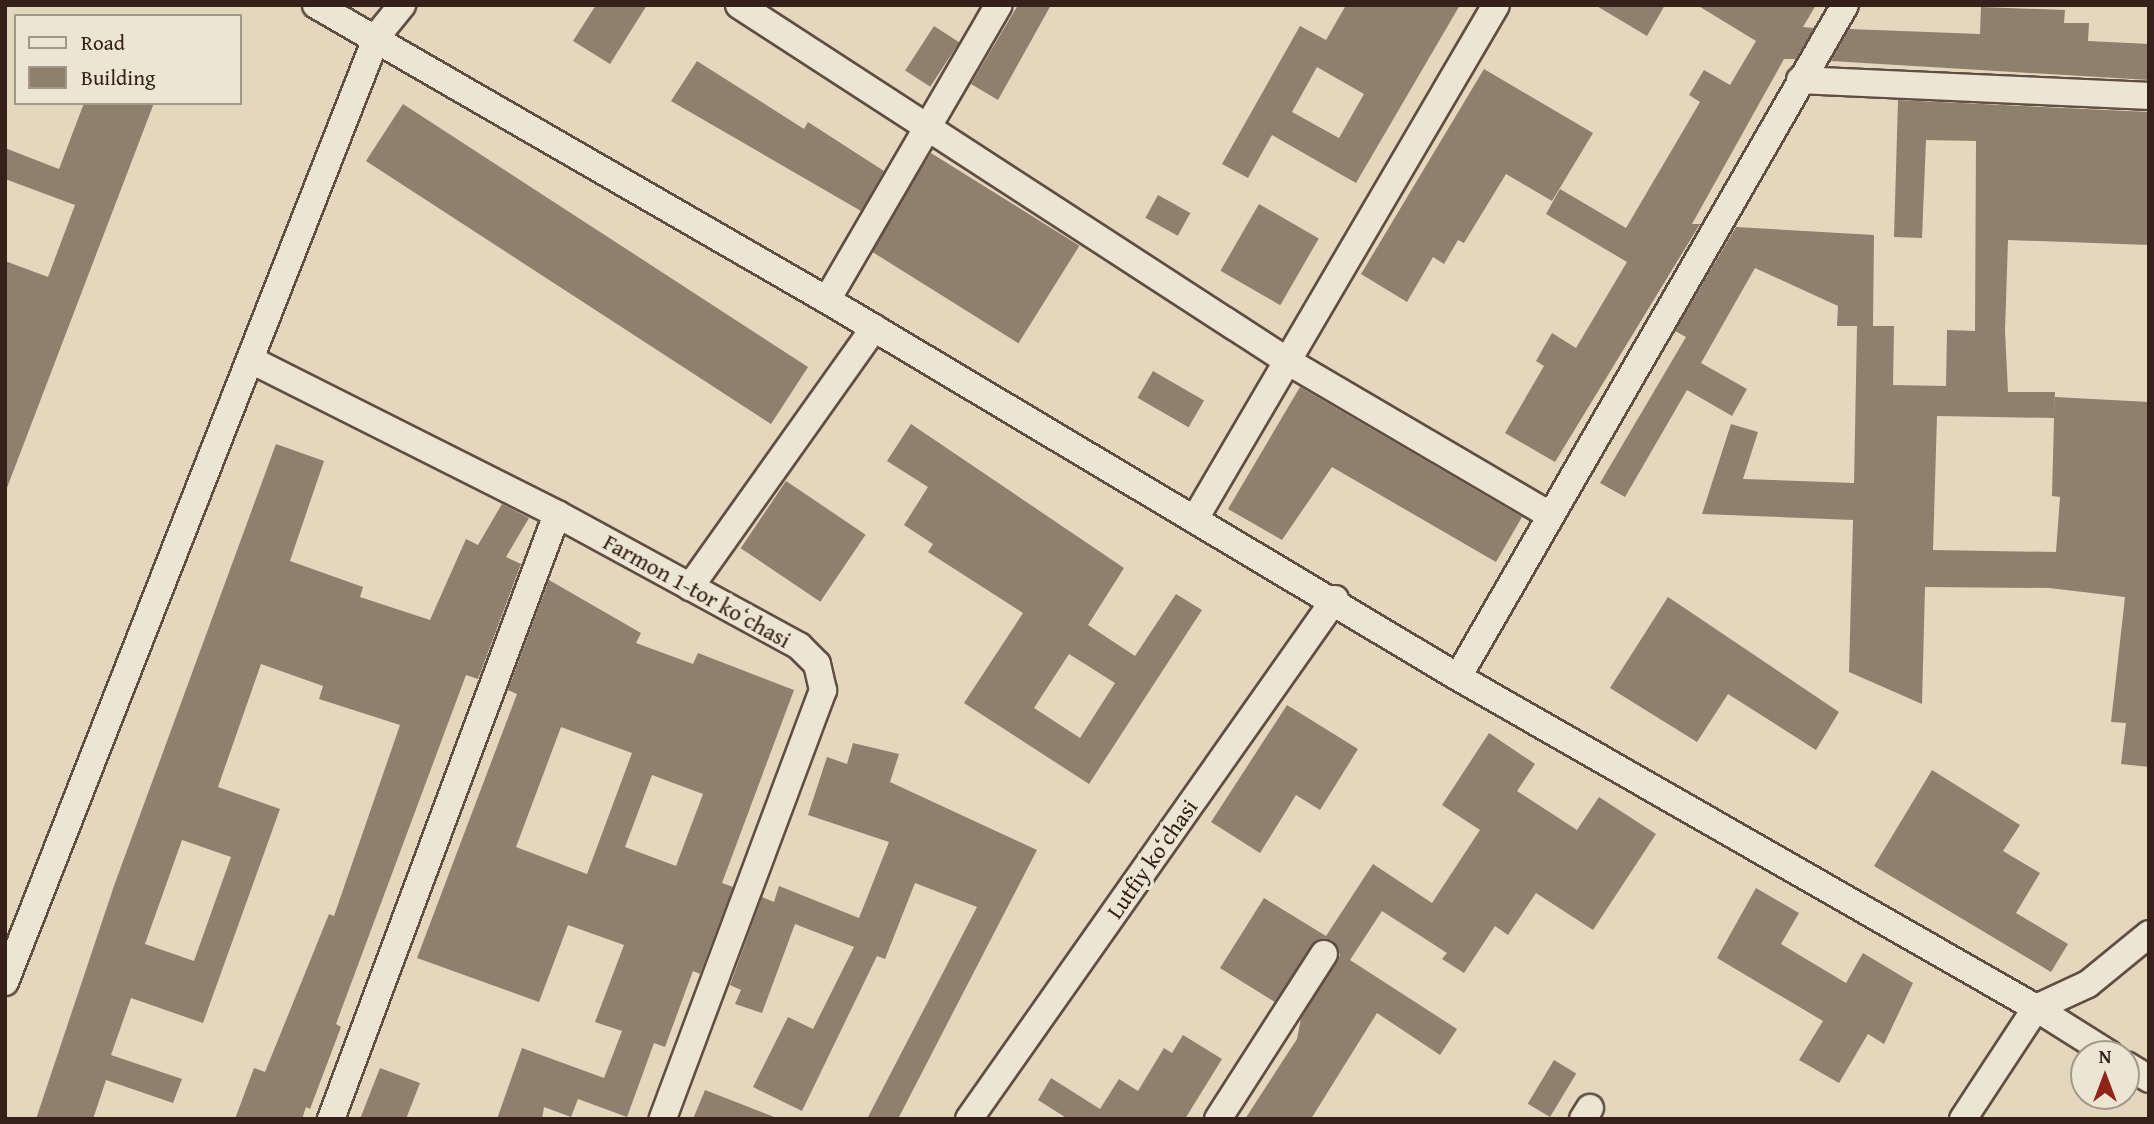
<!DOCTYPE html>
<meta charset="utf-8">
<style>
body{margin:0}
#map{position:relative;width:2154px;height:1124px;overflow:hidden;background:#e3d7bd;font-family:"Gentium Book Plus",serif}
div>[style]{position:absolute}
.building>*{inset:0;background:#8f806e;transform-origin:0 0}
.roads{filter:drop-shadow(2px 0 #604e42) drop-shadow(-2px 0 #604e42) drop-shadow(0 2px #604e42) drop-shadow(0 -2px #604e42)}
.street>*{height:26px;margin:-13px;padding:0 13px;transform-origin:13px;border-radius:13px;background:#ede5d4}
span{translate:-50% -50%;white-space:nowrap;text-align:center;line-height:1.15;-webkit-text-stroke:7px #ede5d4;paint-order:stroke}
.street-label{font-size:23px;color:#352119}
.frame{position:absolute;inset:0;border:7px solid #352119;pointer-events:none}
.legend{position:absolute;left:14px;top:14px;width:228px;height:91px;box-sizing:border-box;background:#ede5d4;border:2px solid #a39789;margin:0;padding:9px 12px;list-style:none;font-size:21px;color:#352119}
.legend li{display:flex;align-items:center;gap:14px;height:35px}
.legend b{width:35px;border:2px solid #a39789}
.north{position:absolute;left:2070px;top:1040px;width:70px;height:70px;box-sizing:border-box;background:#ede5d4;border:2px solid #a39789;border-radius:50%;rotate:0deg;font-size:19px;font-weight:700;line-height:28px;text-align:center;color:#352119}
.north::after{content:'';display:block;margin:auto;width:24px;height:32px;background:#8f2418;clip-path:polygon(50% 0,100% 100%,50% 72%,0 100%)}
</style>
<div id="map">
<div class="building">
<div style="clip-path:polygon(596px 5px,647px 5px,610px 64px,573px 41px)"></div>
<div style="clip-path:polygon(1018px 5px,1051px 5px,998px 100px,971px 84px)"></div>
<div style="clip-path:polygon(evenodd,1346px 5px,1460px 5px,1356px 183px,1272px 135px,1248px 178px,1222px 164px,1300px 26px,1326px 40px,1346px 5px,1317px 67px,1364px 94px,1339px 138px,1292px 112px,1317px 67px)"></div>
<div style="clip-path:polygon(1595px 5px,1665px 5px,1647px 36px)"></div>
<div style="clip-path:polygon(1697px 5px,1816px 5px,1803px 27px,1814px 28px,1796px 59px,1784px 59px,1692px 224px,1700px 224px,1555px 462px,1505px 433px,1544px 366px,1536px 361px,1552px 333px,1576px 348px,1627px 262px,1546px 214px,1560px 189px,1626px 228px,1700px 102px,1689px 95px,1704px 70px,1730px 85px,1756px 41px)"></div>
<div style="clip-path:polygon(1981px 7px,2065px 10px,2064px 23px,2089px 23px,2088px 41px,2149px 44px,2149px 80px,1831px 61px,1849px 29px,1980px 34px)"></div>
<div style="left:934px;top:26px;width:30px;height:53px;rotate:33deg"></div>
<div style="clip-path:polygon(697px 61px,804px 129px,808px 122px,884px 171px,861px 211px,671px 101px)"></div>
<div style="clip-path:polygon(1484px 69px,1593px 133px,1552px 201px,1506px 174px,1464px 243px,1458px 240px,1444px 264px,1433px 257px,1407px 302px,1361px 274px)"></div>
<div style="clip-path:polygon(evenodd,1898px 100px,2149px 112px,2149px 245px,2008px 240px,2005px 331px,2008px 392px,2055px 392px,2054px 418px,2055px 397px,2149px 402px,2149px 767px,2121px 764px,2126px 723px,2111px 722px,2125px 597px,2049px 588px,1925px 587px,1922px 704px,1849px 672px,1853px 520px,1702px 514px,1731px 424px,1758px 432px,1743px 479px,1854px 483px,1857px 326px,1894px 326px,1893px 385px,1946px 386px,1947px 330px,1975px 331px,1976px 141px,1926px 140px,1922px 238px,1894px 237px,1898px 100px,1937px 416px,2054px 418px,2052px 496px,2060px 497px,2056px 552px,1933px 550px,1937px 416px)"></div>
<div style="clip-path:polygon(84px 103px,154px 103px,5px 493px,5px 261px,48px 277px,75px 205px,5px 179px,5px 148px,59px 169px)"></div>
<div style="left:403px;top:104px;width:483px;height:68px;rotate:33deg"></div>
<div style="left:931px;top:153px;width:175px;height:115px;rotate:32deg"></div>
<div style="left:1158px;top:195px;width:37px;height:26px;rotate:29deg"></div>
<div style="left:1259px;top:204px;width:69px;height:77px;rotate:30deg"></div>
<div style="clip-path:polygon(1736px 227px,1874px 235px,1873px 326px,1837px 326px,1838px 306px,1755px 268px,1701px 363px,1747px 389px,1732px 416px,1687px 390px,1625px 497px,1600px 483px,1686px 337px,1675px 331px)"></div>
<div style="left:1153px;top:371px;width:59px;height:31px;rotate:30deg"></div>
<div style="clip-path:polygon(1300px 387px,1522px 517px,1496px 562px,1332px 467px,1282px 540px,1228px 509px)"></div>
<div style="clip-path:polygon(evenodd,911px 424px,1124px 568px,1088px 625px,1135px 656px,1176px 594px,1202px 610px,1089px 784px,964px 703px,1023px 613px,928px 552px,933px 544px,904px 525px,928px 487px,887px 461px,911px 424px,1069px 654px,1115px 683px,1080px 738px,1034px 708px,1069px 654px)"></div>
<div style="clip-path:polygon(evenodd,276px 444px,324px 461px,290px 561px,363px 587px,360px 597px,430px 620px,466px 539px,478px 545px,502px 504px,529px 518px,506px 557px,521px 564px,478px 679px,466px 675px,336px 1024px,341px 1027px,310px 1109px,306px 1107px,302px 1119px,235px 1119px,254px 1068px,265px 1072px,329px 914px,334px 916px,400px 725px,319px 699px,323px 686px,261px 664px,218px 787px,280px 809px,203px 1023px,131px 998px,111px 1055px,182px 1079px,173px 1103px,106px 1080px,93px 1119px,36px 1119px,115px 883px,276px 444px,182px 840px,231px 857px,194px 961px,145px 944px,182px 840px)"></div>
<div style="left:786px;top:481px;width:96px;height:81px;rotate:34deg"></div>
<div style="clip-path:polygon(evenodd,549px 580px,641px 633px,636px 643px,693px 664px,698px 653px,794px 690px,722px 883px,733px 887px,700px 974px,693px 971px,665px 1047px,654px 1043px,627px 1117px,578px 1099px,571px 1117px,544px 1107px,542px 1119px,497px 1119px,522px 1048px,604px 1078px,622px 1031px,595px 1022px,624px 945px,568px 925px,539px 1002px,417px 958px,517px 694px,508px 690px,549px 580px,561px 727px,632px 753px,587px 874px,516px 847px,561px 727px,549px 580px,652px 775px,703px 794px,676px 866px,625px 847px,652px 775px)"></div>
<div style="clip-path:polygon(1668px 597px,1839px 712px,1816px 750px,1728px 694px,1697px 742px,1610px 688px)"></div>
<div style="clip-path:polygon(1287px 705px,1358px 749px,1320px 810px,1296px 795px,1260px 853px,1211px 822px)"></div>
<div style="clip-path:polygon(1489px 733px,1535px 764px,1517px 791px,1577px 830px,1599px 797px,1656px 834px,1593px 930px,1536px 893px,1508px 935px,1495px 926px,1464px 973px,1442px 959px,1447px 953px,1382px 911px,1350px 960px,1457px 1029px,1440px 1055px,1377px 1013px,1311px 1119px,1245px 1119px,1297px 1039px,1301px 1018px,1340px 955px,1332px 940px,1316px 940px,1275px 1002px,1220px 968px,1264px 898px,1326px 936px,1373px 864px,1432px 903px,1480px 830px,1442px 805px)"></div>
<div style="clip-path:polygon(853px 743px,899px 754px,890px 782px,1037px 850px,898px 1119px,867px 1119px,977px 907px,915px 883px,885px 959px,877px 956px,802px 1111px,753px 1087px,788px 1017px,813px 1029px,854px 947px,795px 924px,762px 1013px,735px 1004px,741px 990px,730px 985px,762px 897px,774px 902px,779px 886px,859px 918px,889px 842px,808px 815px,827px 757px,847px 764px)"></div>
<div style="clip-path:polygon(1932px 770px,2020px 825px,2003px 851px,2040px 873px,2016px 913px,2068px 944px,2051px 972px,1874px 866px)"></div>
<div style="clip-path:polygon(1756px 888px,1799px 913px,1781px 944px,1846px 983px,1863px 953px,1913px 983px,1884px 1044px,1868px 1034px,1839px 1083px,1799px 1060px,1823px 1021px,1717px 958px)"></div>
<div style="clip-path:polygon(1183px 1035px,1222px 1059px,1185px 1119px,1068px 1119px,1038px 1100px,1051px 1078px,1100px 1109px,1119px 1079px,1138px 1091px,1164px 1048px,1172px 1053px)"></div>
<div style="left:1554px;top:1060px;width:26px;height:51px;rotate:31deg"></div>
<div style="clip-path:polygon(380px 1068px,420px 1083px,406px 1119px,360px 1119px)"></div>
<div style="clip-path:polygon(705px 1090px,774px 1117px,774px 1119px,693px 1119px)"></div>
</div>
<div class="roads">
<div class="street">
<div style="left:316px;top:5px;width:590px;rotate:30deg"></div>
<div style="left:827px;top:300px;width:735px;rotate:30.86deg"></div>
<div style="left:1458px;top:677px;width:666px;rotate:29.8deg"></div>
<div style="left:2036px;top:1008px;width:133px;rotate:123.3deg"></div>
<div style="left:739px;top:5px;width:656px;rotate:32.99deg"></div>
<div style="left:1289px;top:362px;width:303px;rotate:30.4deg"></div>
<div style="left:1800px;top:80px;width:349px;rotate:2.6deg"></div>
<div style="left:827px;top:300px;width:341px;rotate:-59.8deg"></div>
<div style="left:253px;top:361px;width:340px;rotate:26.7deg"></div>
<div style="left:557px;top:514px;width:276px;rotate:28.6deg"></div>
<div style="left:799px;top:646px;width:25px;rotate:45deg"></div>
<div style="left:817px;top:664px;width:27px;rotate:77deg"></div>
<div style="left:823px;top:690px;width:458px;rotate:110.5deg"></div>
<div style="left:1196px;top:517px;width:593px;rotate:-59.63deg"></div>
<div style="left:690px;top:587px;width:318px;rotate:-54.6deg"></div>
<div style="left:1458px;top:677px;width:775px;rotate:-60.06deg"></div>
<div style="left:5px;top:982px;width:1017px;rotate:-68.53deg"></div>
<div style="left:377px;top:36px;width:40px;rotate:-51deg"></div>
<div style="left:2036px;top:1008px;width:57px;rotate:-24.8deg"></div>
<div style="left:2088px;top:984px;width:79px;rotate:-39.3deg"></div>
<div style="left:2036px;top:1008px;width:86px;rotate:32.2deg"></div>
<div style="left:2126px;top:1065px;width:27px;rotate:31deg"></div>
<div style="left:331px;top:1119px;width:646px;rotate:-69.52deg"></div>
<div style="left:969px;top:1119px;width:636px;rotate:-54.86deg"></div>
<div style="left:1218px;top:1119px;width:196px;rotate:-57.3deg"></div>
<div style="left:1583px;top:1119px;width:13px;rotate:-58deg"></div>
</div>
</div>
<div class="street-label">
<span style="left:697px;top:591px;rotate:29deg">Farmon 1-tor koʻchasi</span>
<span style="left:1152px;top:859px;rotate:-55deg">Lutfiy koʻchasi</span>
</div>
<div class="frame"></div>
<ul class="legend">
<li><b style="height:9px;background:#ede5d4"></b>Road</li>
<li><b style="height:19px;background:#8f806e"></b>Building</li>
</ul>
<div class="north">N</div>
</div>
